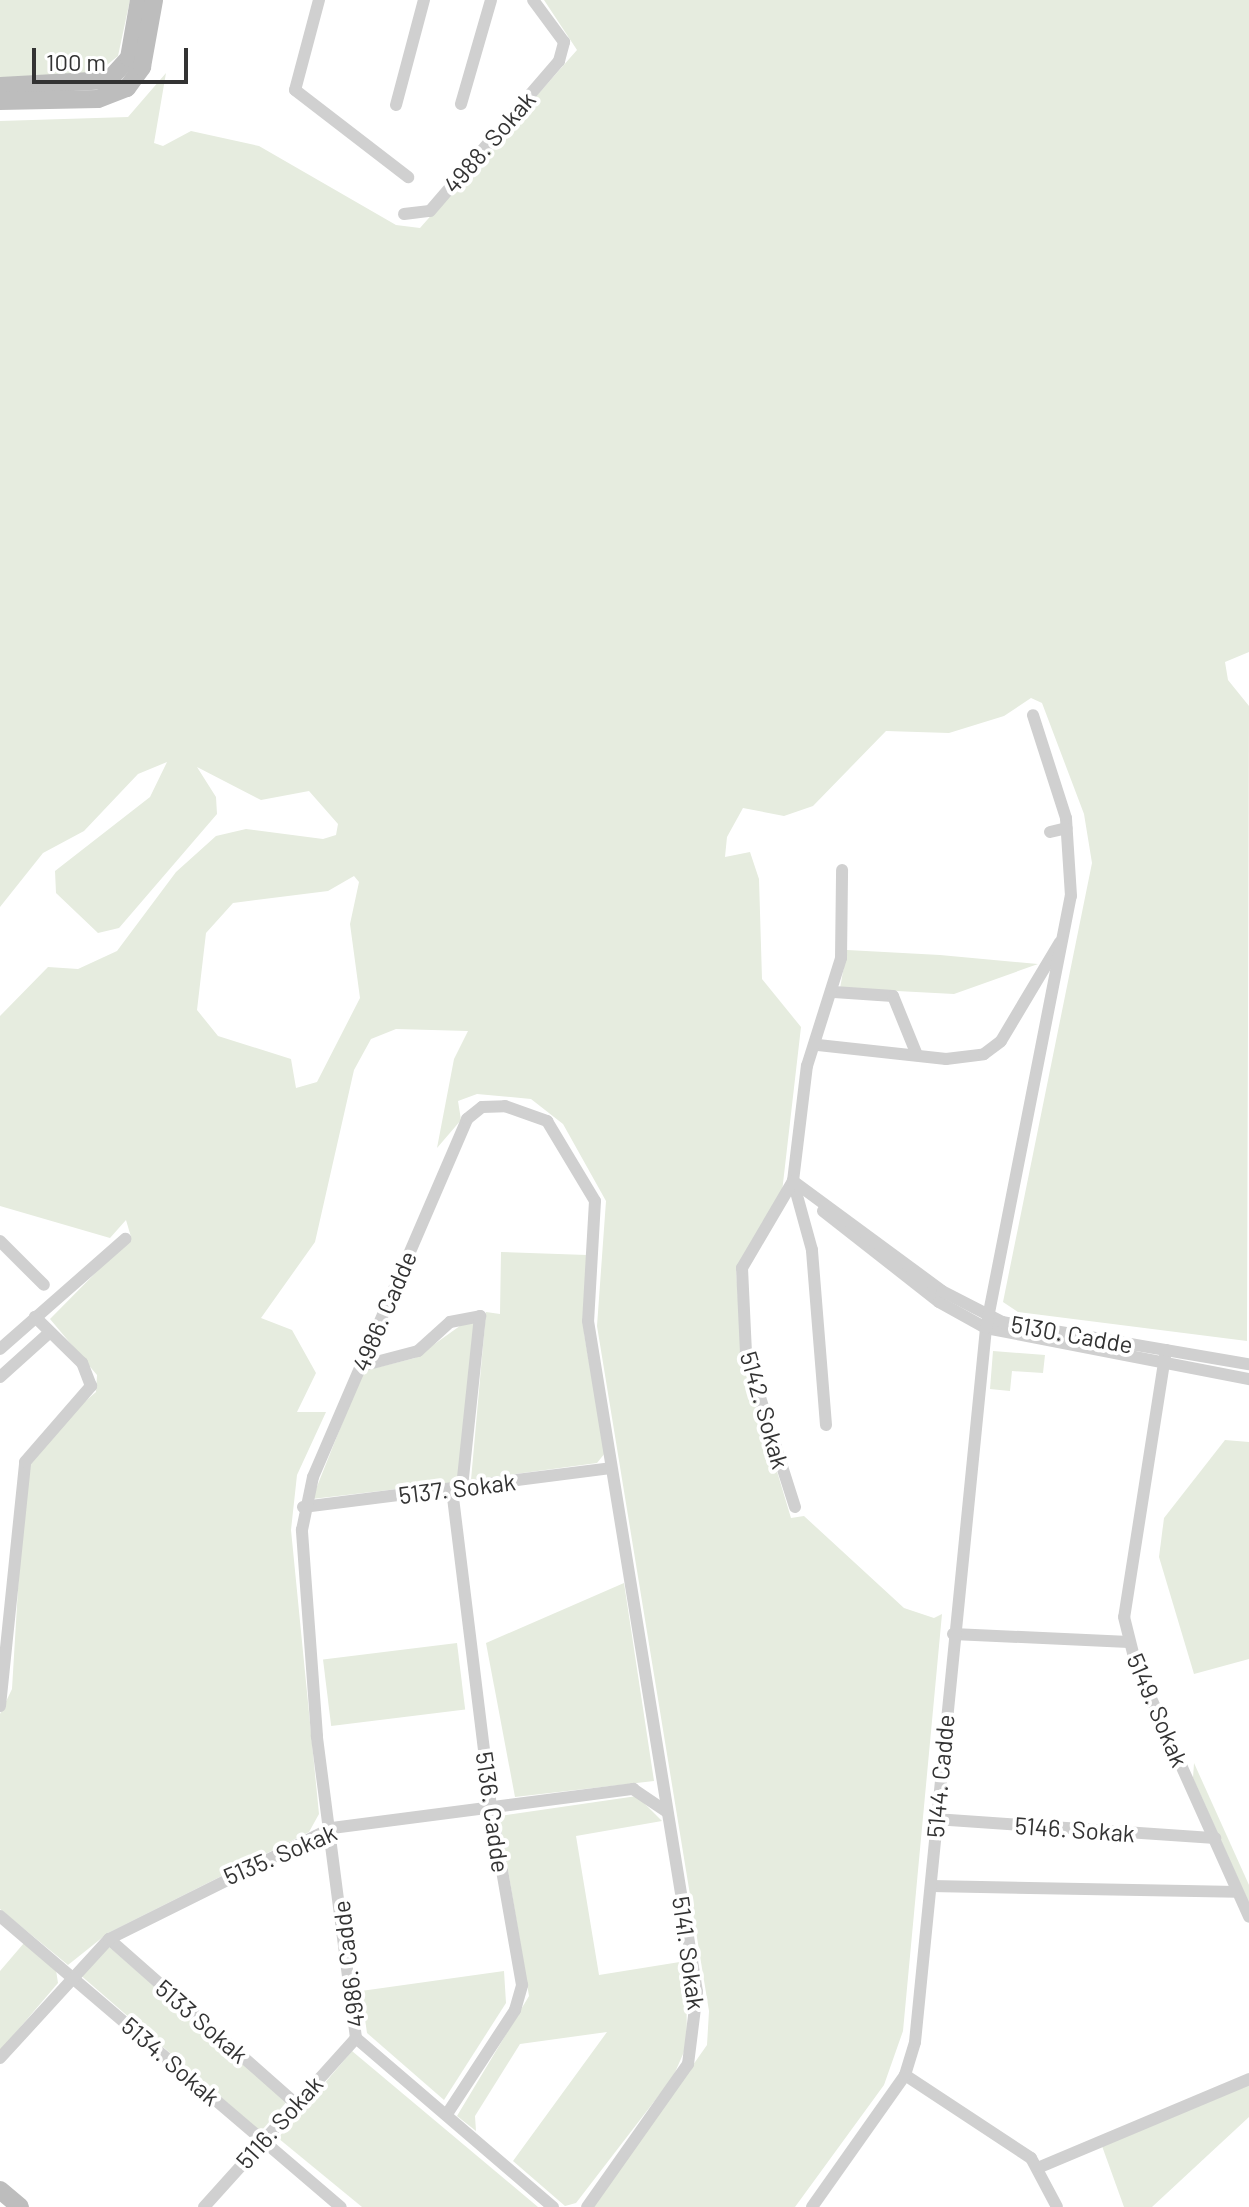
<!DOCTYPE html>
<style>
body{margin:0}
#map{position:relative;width:1249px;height:2207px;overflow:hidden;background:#fff;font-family:Barlow,sans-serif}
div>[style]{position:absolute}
.green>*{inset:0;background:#e6ecdf;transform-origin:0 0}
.street>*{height:12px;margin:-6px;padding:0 6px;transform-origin:6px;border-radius:6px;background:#d0d0d0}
.secondary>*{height:18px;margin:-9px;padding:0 9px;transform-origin:9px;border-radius:9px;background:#bdbdbd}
span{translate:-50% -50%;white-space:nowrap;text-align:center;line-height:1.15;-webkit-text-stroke:8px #fff;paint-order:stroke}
.street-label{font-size:24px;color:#333}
.scale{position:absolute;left:32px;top:48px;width:156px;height:36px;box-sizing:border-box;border:4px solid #333;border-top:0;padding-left:10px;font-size:24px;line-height:28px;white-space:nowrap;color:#333;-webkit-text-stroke:6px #fff;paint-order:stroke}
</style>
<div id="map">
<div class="green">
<div style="clip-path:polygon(0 0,130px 0,118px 56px,92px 77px,0 79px)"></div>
<div style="clip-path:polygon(evenodd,544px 0,1249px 0,1249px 652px,1225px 662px,1228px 680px,1249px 706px,1247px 1341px,1018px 1312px,1003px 1302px,1092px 863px,1084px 814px,1042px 703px,1031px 698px,1004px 716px,949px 733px,886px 731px,813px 806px,784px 816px,743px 808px,727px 837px,725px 857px,750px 852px,759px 879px,762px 979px,801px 1027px,782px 1192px,736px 1270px,742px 1355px,791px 1518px,804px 1516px,904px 1608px,934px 1618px,942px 1614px,903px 2031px,884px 2085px,795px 2207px,593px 2207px,707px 2045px,709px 2011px,597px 1326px,606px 1201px,563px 1124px,531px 1099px,477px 1094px,458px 1101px,461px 1120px,437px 1148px,454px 1059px,468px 1031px,396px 1029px,371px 1039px,354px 1070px,315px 1242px,261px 1318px,292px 1330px,316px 1373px,297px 1412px,326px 1412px,297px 1475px,291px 1530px,319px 1814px,309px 1832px,108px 1933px,68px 1965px,0 1909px,0 1714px,12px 1689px,25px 1472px,39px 1441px,96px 1392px,97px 1375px,50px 1319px,131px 1237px,126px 1220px,110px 1238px,0 1206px,0 1016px,48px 967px,78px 969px,117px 951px,176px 872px,216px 836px,246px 829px,323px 839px,336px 835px,338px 824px,309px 791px,261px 800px,197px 767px,216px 797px,217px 814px,119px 928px,98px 933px,56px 893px,55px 871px,150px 797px,167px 762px,138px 774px,84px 831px,43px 853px,0 907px,0 121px,128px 117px,166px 73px,154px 143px,163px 146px,191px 131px,259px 146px,396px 225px,420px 228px,577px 50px,544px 0,354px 876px,359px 882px,350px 924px,360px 998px,317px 1082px,296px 1088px,291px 1059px,218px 1036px,197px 1010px,206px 933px,233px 903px,328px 891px,354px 876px)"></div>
<div style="clip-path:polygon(847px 950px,940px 955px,1038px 964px,954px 994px,840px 988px)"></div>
<div style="clip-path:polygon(501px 1252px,587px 1255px,584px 1333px,605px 1453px,597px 1463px,471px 1480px,486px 1312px,500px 1314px)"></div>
<div style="clip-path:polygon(471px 1318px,477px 1324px,457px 1482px,312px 1499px,363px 1371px,415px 1358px)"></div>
<div style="clip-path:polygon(993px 1351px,1045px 1355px,1043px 1373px,1012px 1371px,1010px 1391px,990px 1389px)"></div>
<div style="clip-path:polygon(1225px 1440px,1249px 1442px,1249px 1659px,1194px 1674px,1159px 1557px,1164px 1518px)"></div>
<div style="clip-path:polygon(624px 1583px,654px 1781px,515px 1797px,486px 1643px)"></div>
<div style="left:457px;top:1643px;width:67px;height:135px;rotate:83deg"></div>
<div style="clip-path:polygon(1194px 1763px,1249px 1885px,1249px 1903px,1193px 1778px)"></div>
<div style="clip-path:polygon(637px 1796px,662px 1821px,576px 1836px,599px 1975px,686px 1961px,687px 2045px,673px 2077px,576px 2203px,565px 2206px,513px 2161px,607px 2032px,520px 2044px,475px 2116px,476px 2131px,457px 2116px,529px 1996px,499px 1816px)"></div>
<div style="clip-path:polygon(24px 1943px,56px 1970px,58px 1983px,0 2051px,0 1971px)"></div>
<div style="left:108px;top:1946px;width:237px;height:40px;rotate:41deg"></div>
<div style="clip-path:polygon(504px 1971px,506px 2003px,444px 2100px,367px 2033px,361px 1991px)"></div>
<div style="clip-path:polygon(352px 2051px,538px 2207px,362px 2207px,278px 2138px)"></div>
<div style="clip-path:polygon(1249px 2081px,1249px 2117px,1152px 2207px,1124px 2207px,1102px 2146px)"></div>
</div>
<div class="street">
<div style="left:319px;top:0;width:93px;rotate:104.9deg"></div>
<div style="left:295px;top:90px;width:143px;rotate:37.6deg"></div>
<div style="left:461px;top:104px;width:108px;rotate:-73.9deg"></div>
<div style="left:396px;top:105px;width:109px;rotate:-75.1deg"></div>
<div style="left:404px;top:214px;width:26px;rotate:-7deg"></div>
<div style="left:430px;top:211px;width:198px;rotate:-49.3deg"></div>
<div style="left:559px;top:61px;width:20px;rotate:-75deg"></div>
<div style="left:564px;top:42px;width:52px;rotate:-126.4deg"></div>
<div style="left:1050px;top:832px;width:17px;rotate:-13deg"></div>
<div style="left:834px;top:992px;width:59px;rotate:3.9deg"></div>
<div style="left:893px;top:996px;width:64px;rotate:67.9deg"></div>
<div style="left:818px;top:1045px;width:129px;rotate:6.2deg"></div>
<div style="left:946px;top:1059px;width:38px;rotate:-7deg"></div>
<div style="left:984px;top:1054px;width:21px;rotate:-37deg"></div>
<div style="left:1001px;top:1041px;width:115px;rotate:-59.2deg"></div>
<div style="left:823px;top:1211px;width:147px;rotate:38.1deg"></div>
<div style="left:939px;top:1302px;width:54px;rotate:29deg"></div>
<div style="left:986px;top:1328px;width:268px;rotate:11deg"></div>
<div style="left:0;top:1241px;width:62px;rotate:45deg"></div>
<div style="left:0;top:1349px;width:167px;rotate:-41.3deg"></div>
<div style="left:1166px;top:1350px;width:270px;rotate:98.9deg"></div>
<div style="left:1124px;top:1617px;width:49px;rotate:76deg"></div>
<div style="left:1136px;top:1665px;width:276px;rotate:65.8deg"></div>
<div style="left:361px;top:1366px;width:59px;rotate:-14.7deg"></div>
<div style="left:418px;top:1351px;width:43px;rotate:-42.2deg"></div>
<div style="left:450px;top:1322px;width:31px;rotate:-11deg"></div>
<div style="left:480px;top:1316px;width:172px;rotate:96deg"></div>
<div style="left:0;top:1377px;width:67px;rotate:-42deg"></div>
<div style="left:826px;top:1425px;width:176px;rotate:-94.6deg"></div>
<div style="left:812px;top:1250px;width:72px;rotate:-105.4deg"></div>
<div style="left:793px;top:1181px;width:116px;rotate:-83.1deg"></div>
<div style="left:807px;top:1066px;width:113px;rotate:-72.5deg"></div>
<div style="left:841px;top:958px;width:88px;rotate:-89.3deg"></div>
<div style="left:303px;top:1507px;width:310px;rotate:-7.2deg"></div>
<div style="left:795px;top:1507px;width:162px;rotate:-107.7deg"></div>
<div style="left:746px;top:1353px;width:85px;rotate:-92.7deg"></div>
<div style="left:742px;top:1268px;width:101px;rotate:-59.6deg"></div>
<div style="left:793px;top:1181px;width:185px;rotate:36.4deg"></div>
<div style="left:942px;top:1291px;width:68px;rotate:27.3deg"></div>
<div style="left:1002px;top:1322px;width:251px;rotate:9.7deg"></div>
<div style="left:953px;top:1634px;width:176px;rotate:2.6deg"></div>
<div style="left:0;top:1706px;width:245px;rotate:-84.1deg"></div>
<div style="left:25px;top:1462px;width:101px;rotate:-49deg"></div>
<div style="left:91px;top:1386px;width:25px;rotate:-111deg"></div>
<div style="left:82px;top:1363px;width:66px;rotate:-135.6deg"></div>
<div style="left:935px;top:1819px;width:281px;rotate:3.9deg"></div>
<div style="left:931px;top:1886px;width:306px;rotate:1.1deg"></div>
<div style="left:0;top:1916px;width:448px;rotate:40.5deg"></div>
<div style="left:109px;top:1939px;width:248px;rotate:41.4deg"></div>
<div style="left:0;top:2058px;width:161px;rotate:-47.5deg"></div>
<div style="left:109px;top:1939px;width:249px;rotate:-26.5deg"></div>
<div style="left:332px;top:1828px;width:304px;rotate:-7.4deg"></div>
<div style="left:633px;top:1789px;width:40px;rotate:34deg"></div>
<div style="left:905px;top:2075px;width:151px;rotate:33.4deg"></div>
<div style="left:1031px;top:2158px;width:55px;rotate:62deg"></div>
<div style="left:447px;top:2114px;width:124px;rotate:-56.8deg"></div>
<div style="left:515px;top:2010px;width:26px;rotate:-74deg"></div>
<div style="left:522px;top:1985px;width:181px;rotate:-99.9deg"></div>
<div style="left:491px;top:1807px;width:321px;rotate:-97deg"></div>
<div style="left:1040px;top:2167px;width:227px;rotate:-22.8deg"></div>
<div style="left:204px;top:2207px;width:227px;rotate:-48deg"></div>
<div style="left:553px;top:2207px;width:260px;rotate:-139.4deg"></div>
<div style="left:356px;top:2038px;width:305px;rotate:-97.4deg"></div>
<div style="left:317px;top:1736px;width:207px;rotate:-94.2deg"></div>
<div style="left:302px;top:1530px;width:54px;rotate:-78.3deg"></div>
<div style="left:313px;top:1477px;width:390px;rotate:-66.7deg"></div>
<div style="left:467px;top:1119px;width:19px;rotate:-39deg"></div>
<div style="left:482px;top:1107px;width:23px;rotate:-2deg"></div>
<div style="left:505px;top:1106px;width:45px;rotate:19.7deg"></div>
<div style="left:547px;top:1121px;width:93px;rotate:59deg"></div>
<div style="left:595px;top:1201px;width:120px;rotate:93.3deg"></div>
<div style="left:588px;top:1321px;width:680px;rotate:80.77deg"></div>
<div style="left:697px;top:1992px;width:73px;rotate:97.1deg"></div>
<div style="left:688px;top:2064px;width:175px;rotate:125.2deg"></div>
<div style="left:812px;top:2207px;width:161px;rotate:-54.8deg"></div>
<div style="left:905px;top:2075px;width:34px;rotate:-73deg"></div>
<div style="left:915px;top:2042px;width:718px;rotate:-84.32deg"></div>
<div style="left:986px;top:1328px;width:440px;rotate:-78.9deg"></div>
<div style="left:1071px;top:896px;width:78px;rotate:-93.7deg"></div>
<div style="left:1066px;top:818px;width:108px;rotate:-107.8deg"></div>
</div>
<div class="secondary">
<div style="left:0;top:86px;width:109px;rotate:-3.2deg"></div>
<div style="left:109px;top:80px;width:30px;rotate:-48deg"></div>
<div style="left:129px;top:58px;width:59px;rotate:-80.2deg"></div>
<div style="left:0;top:101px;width:98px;rotate:-1.2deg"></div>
<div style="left:98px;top:99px;width:31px;rotate:-21deg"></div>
<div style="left:127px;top:88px;width:26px;rotate:-54deg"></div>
<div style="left:142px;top:67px;width:68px;rotate:-79.8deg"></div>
<div style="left:0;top:2190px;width:26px;rotate:40deg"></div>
</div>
<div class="street-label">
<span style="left:489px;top:142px;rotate:-49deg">4988. Sokak</span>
<span style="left:384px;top:1311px;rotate:-67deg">4986. Cadde</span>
<span style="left:1072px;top:1334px;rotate:10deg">5130. Cadde</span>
<span style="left:765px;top:1410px;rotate:74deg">5142. Sokak</span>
<span style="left:457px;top:1488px;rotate:-7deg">5137. Sokak</span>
<span style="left:1158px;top:1710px;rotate:67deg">5149. Sokak</span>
<span style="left:940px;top:1776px;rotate:-85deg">5144. Cadde</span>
<span style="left:493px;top:1812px;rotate:82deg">5136. Cadde</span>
<span style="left:1075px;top:1829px;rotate:4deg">5146. Sokak</span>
<span style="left:280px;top:1854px;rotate:-23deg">5135. Sokak</span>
<span style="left:689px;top:1953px;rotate:82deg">5141. Sokak</span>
<span style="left:348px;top:1964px;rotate:-97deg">4986. Cadde</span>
<span style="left:202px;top:2021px;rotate:41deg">5133 Sokak</span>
<span style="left:171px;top:2061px;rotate:41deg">5134. Sokak</span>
<span style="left:279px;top:2122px;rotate:-48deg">5116. Sokak</span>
</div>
<div class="scale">100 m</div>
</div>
